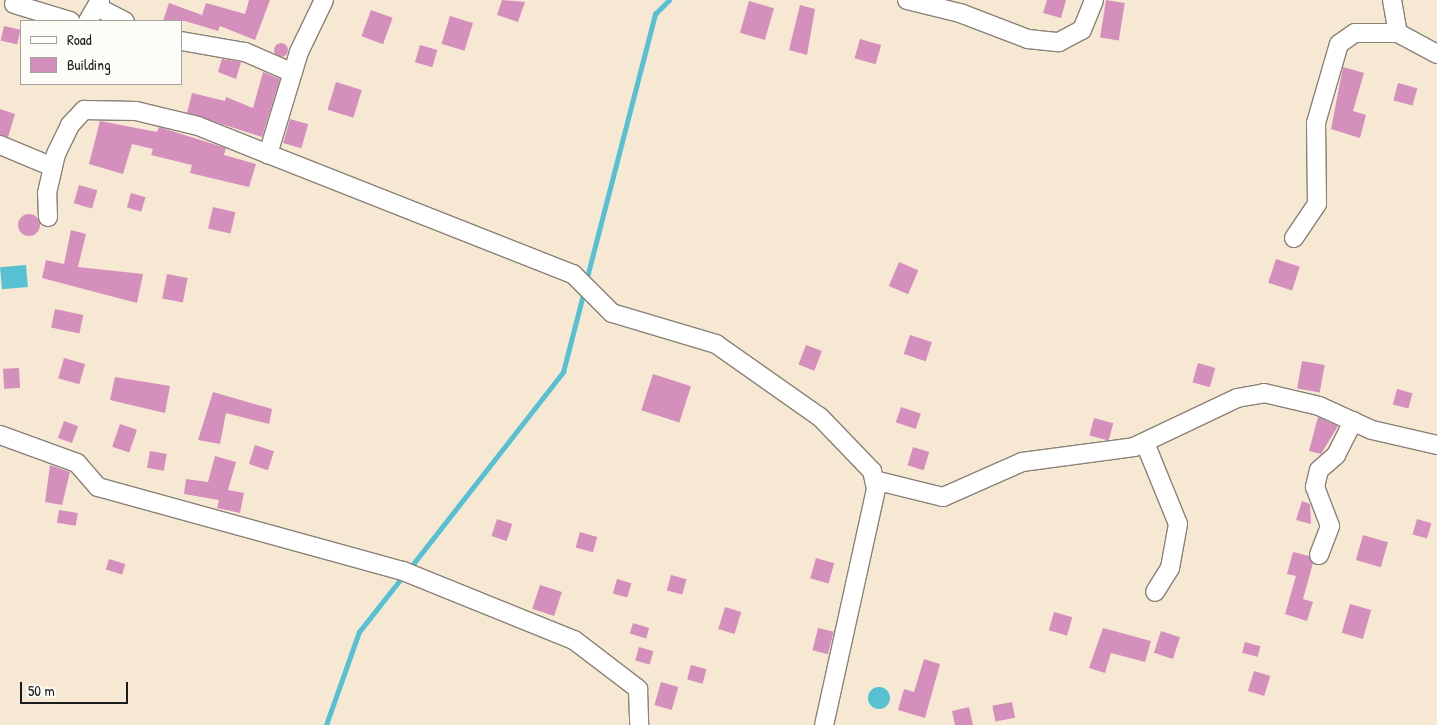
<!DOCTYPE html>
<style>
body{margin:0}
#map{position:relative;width:1437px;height:725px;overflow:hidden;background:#f6e8d2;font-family:"Patrick Hand",sans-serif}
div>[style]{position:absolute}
.water>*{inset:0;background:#57c0d3;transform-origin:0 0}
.round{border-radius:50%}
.stream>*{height:4.5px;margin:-2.25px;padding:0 2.25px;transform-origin:2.25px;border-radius:2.25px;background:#57c0d3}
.building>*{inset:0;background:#d58fbc;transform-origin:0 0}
.roads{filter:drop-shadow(1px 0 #898277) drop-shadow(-1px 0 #898277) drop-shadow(0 1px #898277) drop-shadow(0 -1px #898277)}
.minor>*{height:18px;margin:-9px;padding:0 9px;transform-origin:9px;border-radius:9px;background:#fff}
span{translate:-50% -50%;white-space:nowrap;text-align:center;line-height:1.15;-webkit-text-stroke:4px #fdfcf7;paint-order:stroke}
.legend{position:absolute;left:20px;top:20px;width:162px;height:65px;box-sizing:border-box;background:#fdfcf7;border:1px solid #a3a29f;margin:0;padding:6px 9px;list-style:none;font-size:15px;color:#1c1c1c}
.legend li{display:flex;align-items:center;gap:10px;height:25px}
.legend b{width:25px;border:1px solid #a3a29f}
.scale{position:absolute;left:20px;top:682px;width:108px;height:22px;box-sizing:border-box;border:2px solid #1c1c1c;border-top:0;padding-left:6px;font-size:15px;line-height:18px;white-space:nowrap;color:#1c1c1c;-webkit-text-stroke:4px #fdfcf7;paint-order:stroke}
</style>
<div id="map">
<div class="water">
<div style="left:26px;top:265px;width:22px;height:26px;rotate:85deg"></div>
<div class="round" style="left:868px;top:687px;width:22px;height:22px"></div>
</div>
<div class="stream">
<div style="left:586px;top:281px;width:276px;rotate:-75.5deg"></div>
<div style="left:655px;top:14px;width:20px;rotate:-45deg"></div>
<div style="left:410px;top:568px;width:249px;rotate:-52deg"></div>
<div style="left:563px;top:372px;width:84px;rotate:-75.5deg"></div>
<div style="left:326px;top:725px;width:99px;rotate:-70.5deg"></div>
<div style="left:359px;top:632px;width:71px;rotate:-51.8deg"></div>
</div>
<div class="building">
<div style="clip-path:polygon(249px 0,270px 0,255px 40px,220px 26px,218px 31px,185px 21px,163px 21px,169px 3px,202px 15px,206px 3px,245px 14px)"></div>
<div style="clip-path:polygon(502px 0,525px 2px,518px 22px,497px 15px)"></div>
<div style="clip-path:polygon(1047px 0,1066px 0,1061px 18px,1043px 13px)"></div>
<div style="left:1106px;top:0;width:19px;height:38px;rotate:9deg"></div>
<div style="left:749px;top:1px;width:26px;height:33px;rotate:16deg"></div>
<div style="clip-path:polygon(800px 5px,815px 9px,807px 55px,789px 50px)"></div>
<div style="left:371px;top:10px;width:23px;height:28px;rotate:20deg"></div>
<div style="left:450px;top:16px;width:24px;height:29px;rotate:17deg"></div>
<div style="left:4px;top:26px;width:17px;height:15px;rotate:13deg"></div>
<div style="left:860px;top:39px;width:22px;height:20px;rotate:16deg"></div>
<div class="round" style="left:274px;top:43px;width:14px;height:14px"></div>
<div style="left:420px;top:45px;width:18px;height:18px;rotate:16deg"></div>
<div style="clip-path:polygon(222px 59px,241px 62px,236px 79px,218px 72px)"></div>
<div style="clip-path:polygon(1343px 67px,1364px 73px,1353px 111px,1366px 115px,1360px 138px,1331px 129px)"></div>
<div style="clip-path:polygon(263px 72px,280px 79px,262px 137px,187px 113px,192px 93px,225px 101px,226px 97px,253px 108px)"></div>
<div style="left:336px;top:82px;width:27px;height:29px;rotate:17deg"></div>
<div style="left:1398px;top:83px;width:20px;height:18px;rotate:15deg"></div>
<div style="clip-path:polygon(0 109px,15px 114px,8px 137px,0 135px)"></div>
<div style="left:290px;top:119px;width:19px;height:25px;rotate:16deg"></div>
<div style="clip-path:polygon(100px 121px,157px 132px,159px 127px,226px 148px,224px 155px,256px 164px,249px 187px,190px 173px,192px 165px,151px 155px,153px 149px,132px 144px,123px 174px,89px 164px)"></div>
<div style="left:79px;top:185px;width:19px;height:19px;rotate:16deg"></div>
<div style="left:131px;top:193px;width:15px;height:15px;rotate:16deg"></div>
<div style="left:213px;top:207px;width:23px;height:22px;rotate:13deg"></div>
<div class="round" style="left:18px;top:214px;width:22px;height:22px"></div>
<div style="clip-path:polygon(71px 230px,86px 234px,78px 267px,143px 274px,137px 303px,42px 278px,46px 260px,64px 264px)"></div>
<div style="left:1276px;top:259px;width:25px;height:25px;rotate:18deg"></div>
<div style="left:899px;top:262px;width:21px;height:26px;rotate:23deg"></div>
<div style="left:167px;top:274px;width:21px;height:25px;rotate:11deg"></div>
<div style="left:55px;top:309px;width:29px;height:19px;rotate:12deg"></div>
<div style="left:910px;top:335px;width:23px;height:20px;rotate:18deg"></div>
<div style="left:806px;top:345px;width:17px;height:21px;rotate:21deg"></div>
<div style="left:64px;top:358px;width:22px;height:21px;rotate:16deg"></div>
<div style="left:1302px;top:361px;width:23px;height:28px;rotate:10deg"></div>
<div style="left:1198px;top:363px;width:18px;height:20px;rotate:16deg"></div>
<div style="left:19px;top:368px;width:20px;height:16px;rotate:87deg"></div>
<div style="left:653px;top:374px;width:40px;height:38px;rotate:18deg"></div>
<div style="clip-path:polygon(115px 377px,170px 386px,165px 413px,110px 400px)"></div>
<div style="left:1397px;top:389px;width:16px;height:16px;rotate:15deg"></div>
<div style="clip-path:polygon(213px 392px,272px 409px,269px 424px,226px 413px,220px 444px,198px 440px)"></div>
<div style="left:901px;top:407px;width:21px;height:16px;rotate:19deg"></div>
<div style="clip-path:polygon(1318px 417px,1338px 426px,1321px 454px,1309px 451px)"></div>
<div style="left:1094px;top:418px;width:20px;height:18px;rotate:15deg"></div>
<div style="left:64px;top:421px;width:15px;height:18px;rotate:20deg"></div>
<div style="left:120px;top:424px;width:18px;height:24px;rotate:19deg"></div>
<div style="left:255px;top:445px;width:20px;height:20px;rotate:18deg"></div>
<div style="left:913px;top:447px;width:17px;height:19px;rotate:17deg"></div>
<div style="left:150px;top:451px;width:17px;height:17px;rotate:10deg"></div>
<div style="clip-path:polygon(215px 456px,236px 462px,228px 490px,244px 493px,240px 513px,217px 508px,219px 500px,184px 494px,186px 479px,208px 482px)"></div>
<div style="clip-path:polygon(50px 465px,70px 472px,62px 505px,45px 502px)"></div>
<div style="clip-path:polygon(1302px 501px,1310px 504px,1311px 524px,1296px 520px)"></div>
<div style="left:59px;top:510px;width:19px;height:13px;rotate:9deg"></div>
<div style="left:497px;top:519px;width:16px;height:18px;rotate:18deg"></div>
<div style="left:1417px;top:519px;width:15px;height:16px;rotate:16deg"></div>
<div style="left:580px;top:532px;width:18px;height:16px;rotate:16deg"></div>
<div style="left:1363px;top:535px;width:26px;height:26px;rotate:16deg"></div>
<div style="clip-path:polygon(1293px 552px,1309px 556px,1313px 563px,1303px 599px,1313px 602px,1307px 621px,1285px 614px,1296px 576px,1287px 574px)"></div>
<div style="left:816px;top:558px;width:19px;height:21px;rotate:16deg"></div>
<div style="left:109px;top:559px;width:17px;height:11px;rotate:17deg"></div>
<div style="left:671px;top:575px;width:16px;height:16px;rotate:15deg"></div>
<div style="left:617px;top:579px;width:15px;height:15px;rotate:16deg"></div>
<div style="left:540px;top:585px;width:23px;height:25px;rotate:18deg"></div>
<div style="left:1350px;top:604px;width:22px;height:30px;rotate:16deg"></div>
<div style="left:725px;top:607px;width:17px;height:23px;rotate:17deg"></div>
<div style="left:1054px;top:612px;width:19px;height:19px;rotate:16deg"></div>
<div style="left:633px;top:623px;width:17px;height:11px;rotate:17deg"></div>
<div style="left:818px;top:628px;width:16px;height:23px;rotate:14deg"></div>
<div style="clip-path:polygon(1103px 628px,1151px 641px,1145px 662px,1111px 653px,1105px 673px,1089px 668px)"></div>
<div style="left:1161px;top:631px;width:20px;height:23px;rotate:18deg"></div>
<div style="left:1245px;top:642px;width:16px;height:11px;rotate:15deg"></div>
<div style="left:639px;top:647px;width:15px;height:14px;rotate:16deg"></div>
<div style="clip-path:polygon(924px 659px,940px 664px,925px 718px,898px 710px,904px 689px,914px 692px)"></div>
<div style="left:691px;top:665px;width:16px;height:15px;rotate:15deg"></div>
<div style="left:1254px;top:671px;width:17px;height:21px;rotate:17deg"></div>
<div style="left:661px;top:682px;width:18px;height:24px;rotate:16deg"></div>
<div style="left:1012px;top:702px;width:16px;height:20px;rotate:79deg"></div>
<div style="clip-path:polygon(969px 707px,973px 725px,955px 725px,952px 711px)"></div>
</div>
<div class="roads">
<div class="minor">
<div style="left:324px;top:0;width:58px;rotate:115.7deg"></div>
<div style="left:299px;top:52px;width:107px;rotate:106.9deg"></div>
<div style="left:268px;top:154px;width:328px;rotate:21.5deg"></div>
<div style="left:573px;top:274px;width:55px;rotate:45deg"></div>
<div style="left:612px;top:313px;width:109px;rotate:16.6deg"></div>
<div style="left:716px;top:344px;width:127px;rotate:35.1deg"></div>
<div style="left:820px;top:417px;width:75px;rotate:46.1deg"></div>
<div style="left:872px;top:471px;width:18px;rotate:77deg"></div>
<div style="left:876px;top:489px;width:242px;rotate:102.4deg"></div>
<div style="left:907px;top:0;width:55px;rotate:13.8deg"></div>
<div style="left:960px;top:13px;width:73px;rotate:20.9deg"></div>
<div style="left:1028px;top:39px;width:31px;rotate:6deg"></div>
<div style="left:1059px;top:42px;width:26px;rotate:-28deg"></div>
<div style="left:1082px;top:30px;width:32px;rotate:-68deg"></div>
<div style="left:1392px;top:0;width:34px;rotate:80deg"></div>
<div style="left:1398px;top:33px;width:44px;rotate:28.3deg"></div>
<div style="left:14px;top:4px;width:59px;rotate:16.9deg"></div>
<div style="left:99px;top:8px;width:29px;rotate:27deg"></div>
<div style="left:88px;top:21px;width:24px;rotate:-60deg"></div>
<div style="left:181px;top:41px;width:65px;rotate:9.8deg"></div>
<div style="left:245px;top:52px;width:52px;rotate:23.6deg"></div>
<div style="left:0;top:145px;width:57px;rotate:22.5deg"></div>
<div style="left:48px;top:217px;width:24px;rotate:-92deg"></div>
<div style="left:47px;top:193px;width:40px;rotate:-77deg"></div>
<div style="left:56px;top:154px;width:32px;rotate:-64deg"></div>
<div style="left:70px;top:125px;width:21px;rotate:-47deg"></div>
<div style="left:84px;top:110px;width:52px;rotate:1.1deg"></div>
<div style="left:136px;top:111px;width:64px;rotate:13.6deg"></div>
<div style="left:198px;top:126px;width:75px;rotate:21.8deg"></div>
<div style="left:1294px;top:238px;width:41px;rotate:-55.9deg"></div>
<div style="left:1317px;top:204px;width:81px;rotate:-90.7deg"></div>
<div style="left:1316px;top:123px;width:82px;rotate:-73.8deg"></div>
<div style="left:1339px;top:44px;width:19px;rotate:-35deg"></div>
<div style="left:1355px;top:33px;width:43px"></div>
<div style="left:0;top:435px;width:82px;rotate:20deg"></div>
<div style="left:77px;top:463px;width:32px;rotate:49deg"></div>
<div style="left:98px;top:487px;width:316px;rotate:15.4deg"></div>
<div style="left:403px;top:571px;width:184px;rotate:22deg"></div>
<div style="left:574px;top:640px;width:81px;rotate:37.4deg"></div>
<div style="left:638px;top:689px;width:36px;rotate:88deg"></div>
<div style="left:1145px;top:443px;width:87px;rotate:67.8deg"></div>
<div style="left:1178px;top:524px;width:45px;rotate:100.3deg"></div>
<div style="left:1170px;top:568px;width:28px;rotate:122deg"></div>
<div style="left:874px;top:480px;width:71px;rotate:13.8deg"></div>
<div style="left:943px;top:497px;width:86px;rotate:-23.9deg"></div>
<div style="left:1022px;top:462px;width:113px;rotate:-7.6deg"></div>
<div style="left:1134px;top:447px;width:114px;rotate:-25.4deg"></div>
<div style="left:1237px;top:398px;width:27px;rotate:-10deg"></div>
<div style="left:1264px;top:393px;width:57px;rotate:13.3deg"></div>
<div style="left:1319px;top:406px;width:58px;rotate:24.4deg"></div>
<div style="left:1372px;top:430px;width:67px;rotate:13deg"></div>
<div style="left:1319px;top:555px;width:31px;rotate:-69deg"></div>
<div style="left:1330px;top:526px;width:42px;rotate:-111deg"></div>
<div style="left:1315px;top:487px;width:17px;rotate:-77deg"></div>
<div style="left:1319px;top:470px;width:23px;rotate:-41deg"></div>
<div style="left:1336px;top:455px;width:38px;rotate:-63deg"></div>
</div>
</div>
<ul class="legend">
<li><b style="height:6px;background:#fff"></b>Road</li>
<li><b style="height:14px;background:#d58fbc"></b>Building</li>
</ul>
<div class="scale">50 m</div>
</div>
